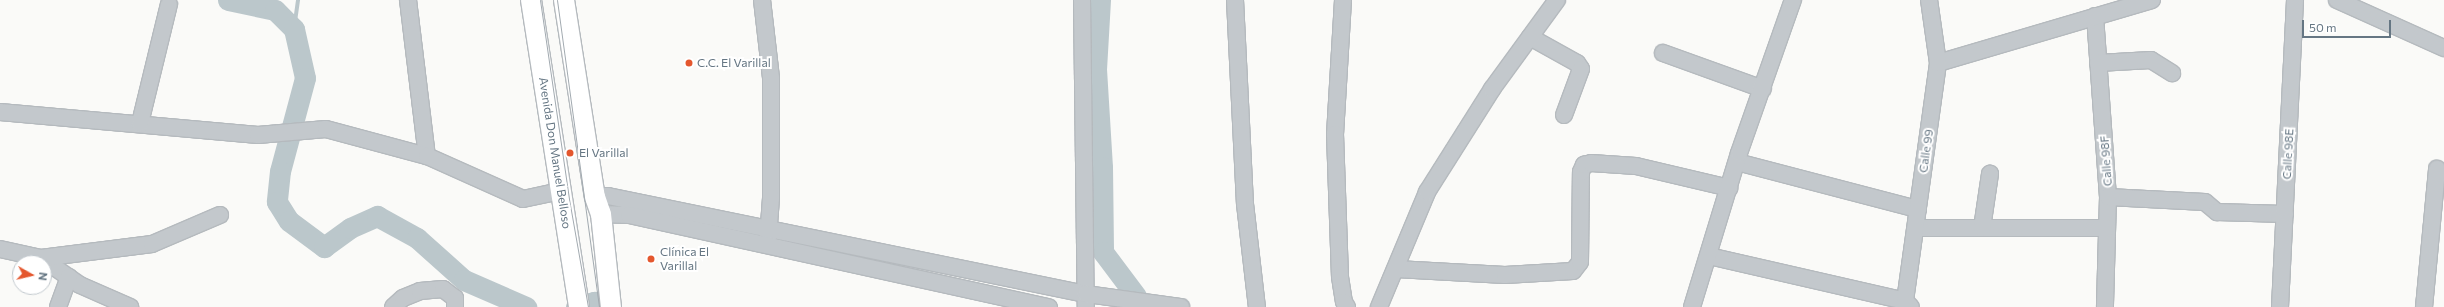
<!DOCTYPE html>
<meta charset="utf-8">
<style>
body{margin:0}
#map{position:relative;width:2444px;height:307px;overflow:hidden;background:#fafaf8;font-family:Commissioner,sans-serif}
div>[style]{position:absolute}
.stream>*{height:3.5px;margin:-1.75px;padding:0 1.75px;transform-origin:1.75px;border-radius:1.75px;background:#bbc7cb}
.river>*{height:21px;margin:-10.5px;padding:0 10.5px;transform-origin:10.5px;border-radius:10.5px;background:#bbc7cb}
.roads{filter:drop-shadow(1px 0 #b5babe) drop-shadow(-1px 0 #b5babe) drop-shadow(0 1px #b5babe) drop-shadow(0 -1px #b5babe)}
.minor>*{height:16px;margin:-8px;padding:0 8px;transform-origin:8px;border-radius:8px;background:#c3c8cc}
.major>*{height:20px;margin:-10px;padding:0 10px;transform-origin:10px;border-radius:10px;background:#fff}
.tram>*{height:1px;margin:-0.5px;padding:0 0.5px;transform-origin:0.5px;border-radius:0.5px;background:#a2aab0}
.dots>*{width:11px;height:11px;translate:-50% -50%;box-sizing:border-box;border:2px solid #fff;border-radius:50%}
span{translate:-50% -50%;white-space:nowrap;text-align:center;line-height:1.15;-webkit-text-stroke:4px #fff;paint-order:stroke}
.poi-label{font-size:12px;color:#657683}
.left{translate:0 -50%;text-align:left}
.street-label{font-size:12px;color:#657683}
.north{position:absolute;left:12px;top:255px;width:40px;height:40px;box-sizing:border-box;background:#fff;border:1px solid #c1c8cd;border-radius:50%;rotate:98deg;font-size:11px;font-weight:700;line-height:16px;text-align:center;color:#657683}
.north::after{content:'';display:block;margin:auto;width:14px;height:18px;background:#e4572e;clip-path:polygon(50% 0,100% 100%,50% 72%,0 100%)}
.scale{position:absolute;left:2302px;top:20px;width:89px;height:18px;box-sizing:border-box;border:2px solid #657683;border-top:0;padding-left:5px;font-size:12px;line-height:14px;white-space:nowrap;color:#657683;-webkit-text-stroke:3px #fff;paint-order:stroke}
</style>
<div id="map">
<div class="stream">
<div style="left:294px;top:29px;width:29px;rotate:-82deg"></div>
<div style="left:508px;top:307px;width:6px;rotate:-51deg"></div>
</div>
<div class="river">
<div style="left:228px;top:0;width:48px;rotate:12deg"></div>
<div style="left:275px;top:10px;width:27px;rotate:45deg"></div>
<div style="left:294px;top:29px;width:50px;rotate:77.3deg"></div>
<div style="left:305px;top:78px;width:96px;rotate:105deg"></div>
<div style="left:280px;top:171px;width:31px;rotate:96deg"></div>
<div style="left:277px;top:202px;width:22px;rotate:58deg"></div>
<div style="left:289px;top:221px;width:44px;rotate:36.6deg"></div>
<div style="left:324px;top:247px;width:32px;rotate:-36deg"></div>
<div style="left:350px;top:228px;width:30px;rotate:-24deg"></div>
<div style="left:377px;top:216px;width:46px;rotate:28.8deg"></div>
<div style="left:417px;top:238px;width:63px;rotate:41.8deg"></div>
<div style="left:464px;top:280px;width:68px;rotate:23.5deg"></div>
<div style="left:1100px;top:0;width:69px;rotate:93.3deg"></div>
<div style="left:1096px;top:69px;width:98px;rotate:86.5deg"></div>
<div style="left:1102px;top:167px;width:85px;rotate:89.3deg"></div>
<div style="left:1103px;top:252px;width:55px;rotate:53.1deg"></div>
<div style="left:576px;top:307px;width:19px;rotate:-16deg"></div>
<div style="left:594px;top:302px;width:11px;rotate:27deg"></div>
</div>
<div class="roads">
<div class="minor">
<div style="left:408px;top:0;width:157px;rotate:83.1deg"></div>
<div style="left:762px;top:0;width:79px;rotate:83.4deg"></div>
<div style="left:771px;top:78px;width:120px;rotate:90deg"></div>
<div style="left:771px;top:198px;width:40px;rotate:94.3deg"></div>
<div style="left:1082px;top:0;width:307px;rotate:89.3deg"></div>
<div style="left:1235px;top:0;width:204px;rotate:87.2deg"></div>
<div style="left:1245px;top:204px;width:104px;rotate:83.4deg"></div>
<div style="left:1343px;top:0;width:134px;rotate:93.4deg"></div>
<div style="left:1335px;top:134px;width:143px;rotate:88deg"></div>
<div style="left:1340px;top:277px;width:25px;rotate:81deg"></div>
<div style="left:1344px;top:302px;width:6px;rotate:59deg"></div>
<div style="left:2337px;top:0;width:117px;rotate:24.2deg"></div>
<div style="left:2095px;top:16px;width:181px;rotate:85.9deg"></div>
<div style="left:2108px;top:197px;width:110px;rotate:91.6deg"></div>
<div style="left:1530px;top:37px;width:54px;rotate:29deg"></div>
<div style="left:1577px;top:63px;width:7px;rotate:56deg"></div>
<div style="left:1581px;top:69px;width:49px;rotate:110.3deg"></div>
<div style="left:1663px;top:53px;width:106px;rotate:19.8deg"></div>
<div style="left:1938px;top:63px;width:223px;rotate:-16.4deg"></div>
<div style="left:2098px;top:63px;width:53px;rotate:-3.2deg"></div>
<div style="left:2151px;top:60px;width:25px;rotate:32deg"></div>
<div style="left:0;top:112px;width:259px;rotate:5.1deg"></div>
<div style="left:258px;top:135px;width:68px;rotate:-5deg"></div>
<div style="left:326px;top:129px;width:105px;rotate:15deg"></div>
<div style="left:427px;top:156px;width:105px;rotate:24.1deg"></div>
<div style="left:523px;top:199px;width:40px;rotate:-12deg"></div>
<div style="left:140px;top:123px;width:122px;rotate:-76.3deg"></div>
<div style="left:1737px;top:162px;width:187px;rotate:14.6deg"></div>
<div style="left:595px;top:197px;width:13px;rotate:-4deg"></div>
<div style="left:608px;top:196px;width:488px;rotate:11.6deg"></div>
<div style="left:1086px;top:294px;width:96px;rotate:7.8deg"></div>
<div style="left:2108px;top:197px;width:97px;rotate:3deg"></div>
<div style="left:2205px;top:202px;width:16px;rotate:40deg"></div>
<div style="left:2217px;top:212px;width:68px;rotate:1.7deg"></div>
<div style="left:601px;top:214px;width:28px;rotate:2deg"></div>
<div style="left:629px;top:215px;width:430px;rotate:12.4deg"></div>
<div style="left:1916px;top:228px;width:191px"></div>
<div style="left:1982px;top:228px;width:55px;rotate:-81.6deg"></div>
<div style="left:0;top:249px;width:42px;rotate:12.4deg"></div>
<div style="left:41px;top:258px;width:47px;rotate:34.7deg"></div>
<div style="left:80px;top:285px;width:55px;rotate:23.7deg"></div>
<div style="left:1709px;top:256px;width:201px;rotate:12.9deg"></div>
<div style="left:1905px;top:301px;width:8px;rotate:45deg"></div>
<div style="left:41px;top:258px;width:112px;rotate:-7.2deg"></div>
<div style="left:152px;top:244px;width:74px;rotate:-23.1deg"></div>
<div style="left:1396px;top:269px;width:109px;rotate:3.2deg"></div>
<div style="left:1505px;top:275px;width:68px;rotate:-3.4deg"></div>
<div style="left:1573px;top:271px;width:11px;rotate:-52deg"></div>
<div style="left:1580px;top:262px;width:90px;rotate:-89.4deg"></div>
<div style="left:1581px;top:172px;width:8px;rotate:-67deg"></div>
<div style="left:1584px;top:165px;width:7px;rotate:-16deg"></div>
<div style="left:1591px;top:163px;width:45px;rotate:3.8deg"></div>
<div style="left:1636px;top:166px;width:96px;rotate:13.3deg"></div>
<div style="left:1905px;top:301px;width:240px;rotate:-82.1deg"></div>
<div style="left:1938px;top:63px;width:64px;rotate:-98.1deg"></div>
<div style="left:58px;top:307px;width:32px;rotate:-70deg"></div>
<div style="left:393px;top:307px;width:13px;rotate:-42deg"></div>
<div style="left:403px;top:298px;width:18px;rotate:-22deg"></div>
<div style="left:420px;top:291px;width:23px;rotate:-5deg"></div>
<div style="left:443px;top:289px;width:15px;rotate:37deg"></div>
<div style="left:455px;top:298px;width:9px;rotate:90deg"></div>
<div style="left:1379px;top:307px;width:125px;rotate:-67.3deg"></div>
<div style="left:1427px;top:192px;width:122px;rotate:-57.7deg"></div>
<div style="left:1492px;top:89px;width:110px;rotate:-53.9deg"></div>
<div style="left:1692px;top:307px;width:161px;rotate:-73deg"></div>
<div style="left:1739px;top:153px;width:162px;rotate:-70.6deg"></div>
<div style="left:2280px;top:307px;width:307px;rotate:-87.2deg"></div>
<div style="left:2424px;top:307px;width:139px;rotate:-84.6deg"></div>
</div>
<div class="major">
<div style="left:531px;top:0;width:311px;rotate:81.1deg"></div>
<div style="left:564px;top:0;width:199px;rotate:81.1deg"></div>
<div style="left:595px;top:197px;width:18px;rotate:71deg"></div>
<div style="left:601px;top:214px;width:94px;rotate:83.9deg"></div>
</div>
</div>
<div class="tram">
<div style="left:540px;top:0;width:201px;rotate:81.7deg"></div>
<div style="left:569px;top:199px;width:110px;rotate:80deg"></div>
<div style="left:557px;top:0;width:310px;rotate:82.2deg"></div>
</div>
<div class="dots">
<div style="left:689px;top:63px;background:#e4572e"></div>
<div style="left:570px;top:153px;background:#e4572e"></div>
<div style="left:651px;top:259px;background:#e4572e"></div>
</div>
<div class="poi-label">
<span class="left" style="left:697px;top:63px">C.C. El Varillal</span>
<span class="left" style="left:579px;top:153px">El Varillal</span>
<span class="left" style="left:660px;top:259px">Clínica El<br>Varillal</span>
</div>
<div class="street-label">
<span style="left:1926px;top:151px;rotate:-82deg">Calle 99</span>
<span style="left:555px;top:153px;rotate:81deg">Avenida Don Manuel Belloso</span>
<span style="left:2288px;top:154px;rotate:-87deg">Calle 98E</span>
<span style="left:2106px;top:161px;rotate:-94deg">Calle 98F</span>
</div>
<div class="north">N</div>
<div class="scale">50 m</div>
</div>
